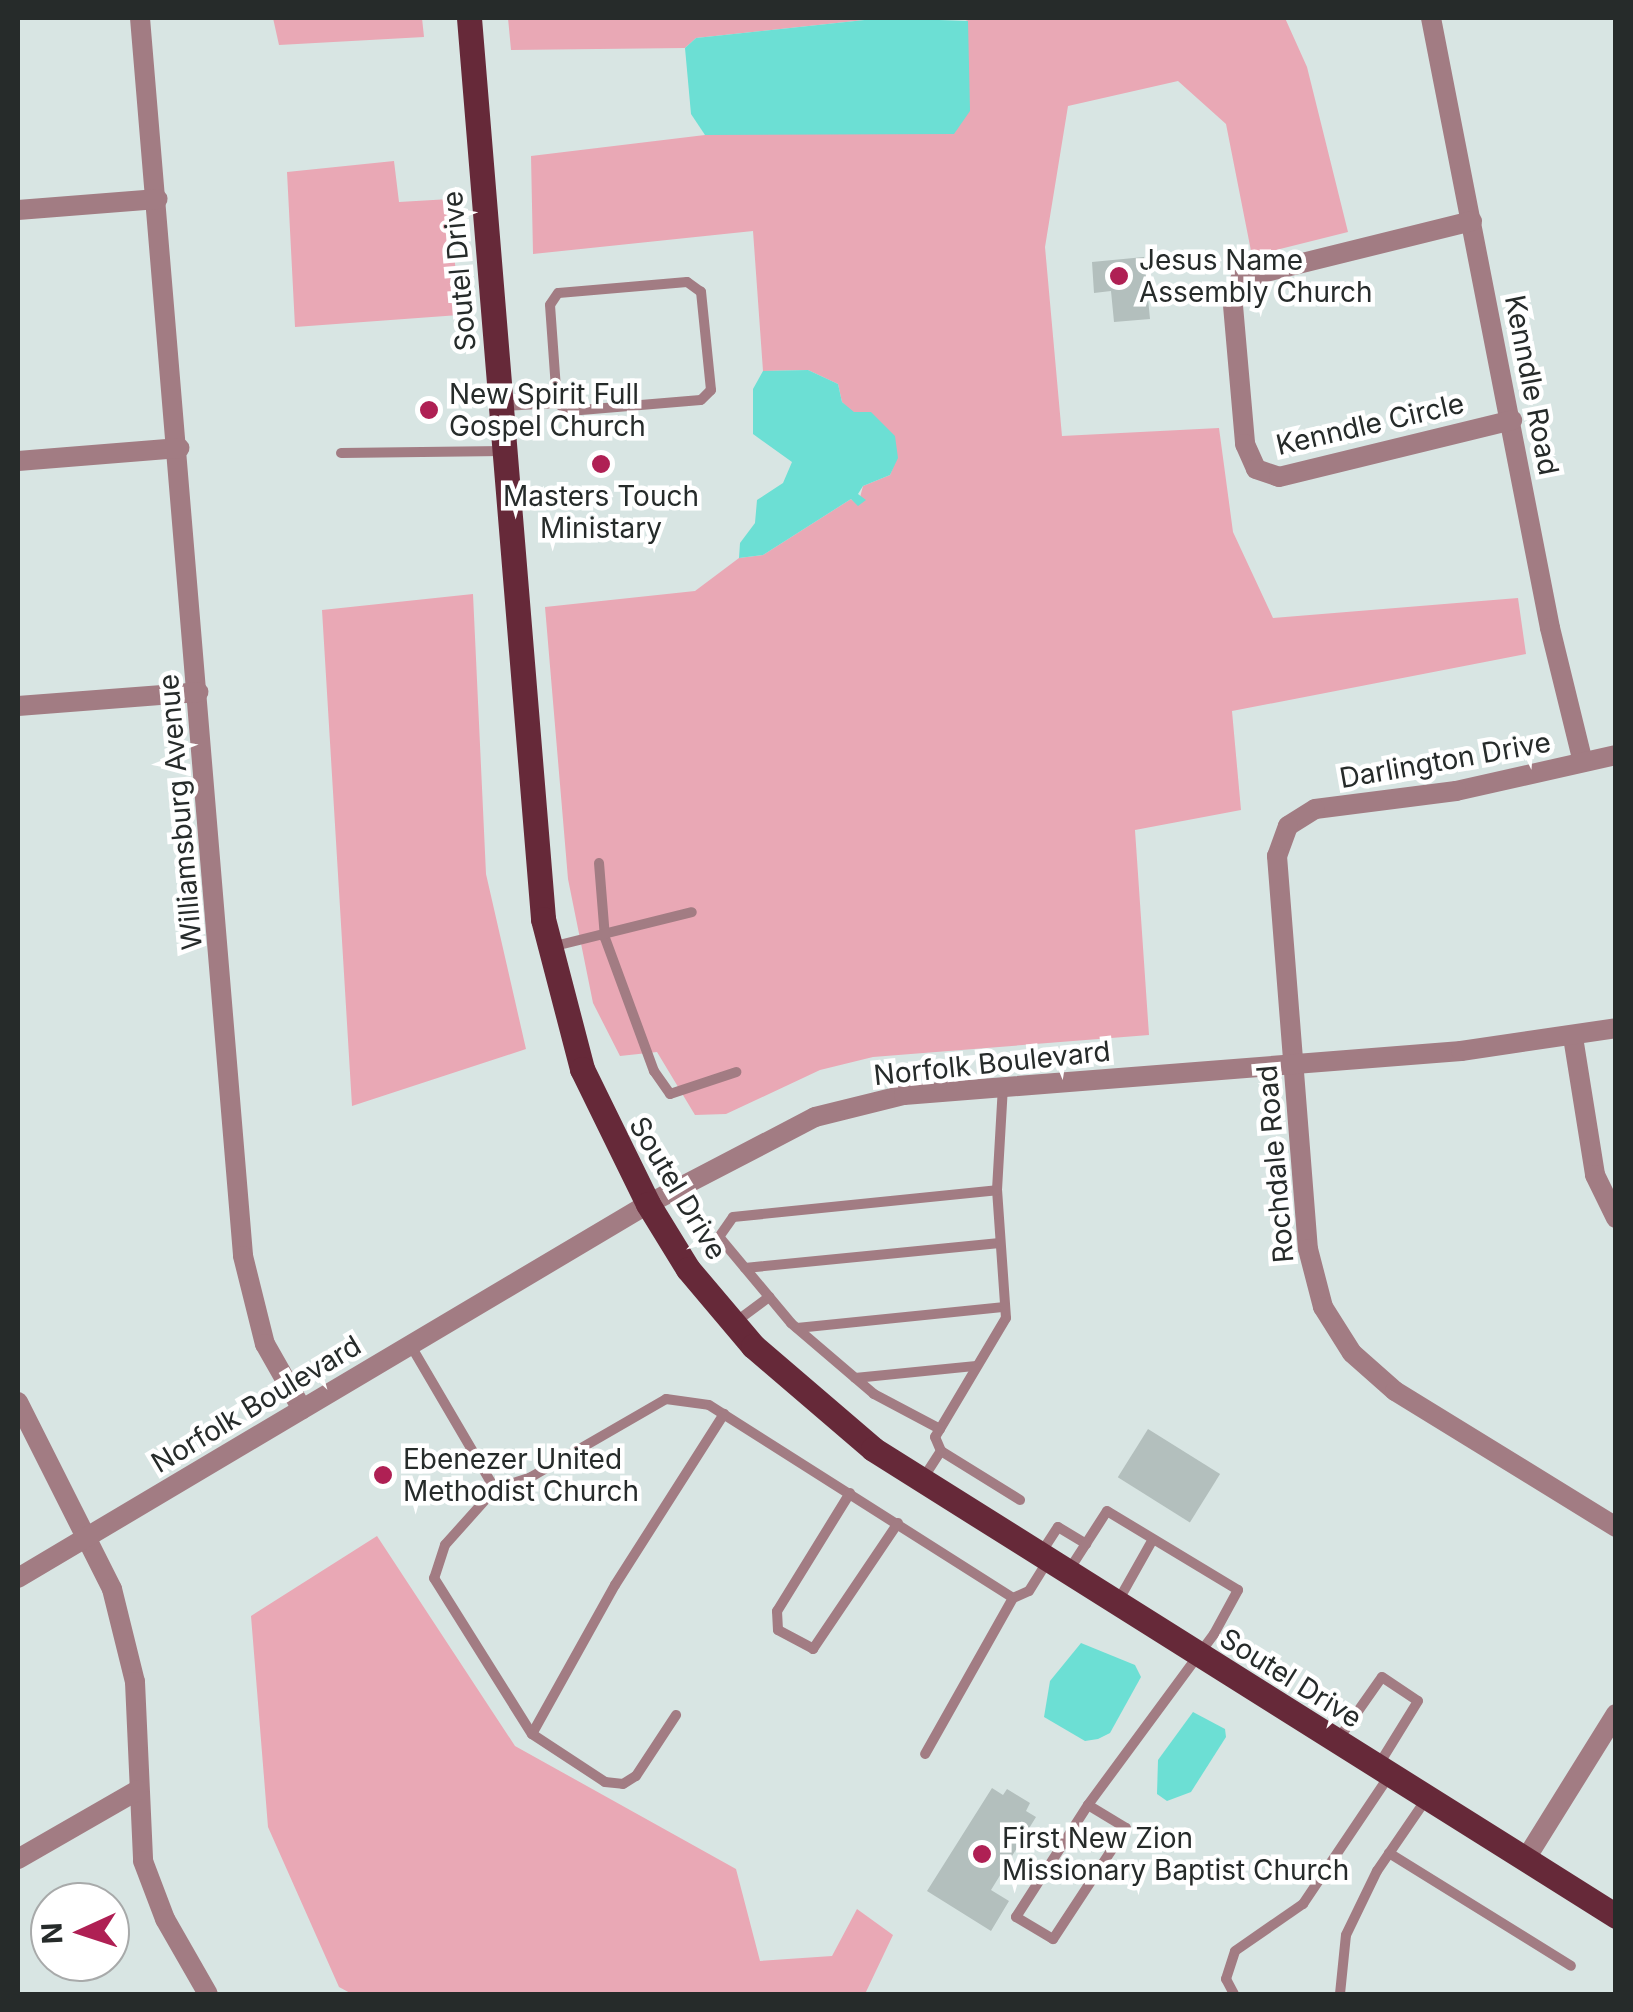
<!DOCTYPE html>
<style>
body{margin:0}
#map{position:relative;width:1633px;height:2012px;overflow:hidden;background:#d8e5e3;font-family:Inter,sans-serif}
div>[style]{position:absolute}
.green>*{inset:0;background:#e9a8b5}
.water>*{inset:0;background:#6cdfd4}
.building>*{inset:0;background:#b3bfbd;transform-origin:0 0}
.service>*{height:10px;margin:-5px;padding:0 5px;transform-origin:5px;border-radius:5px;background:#a27c83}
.minor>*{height:20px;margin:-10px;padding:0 10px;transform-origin:10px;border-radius:10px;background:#a27c83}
.tertiary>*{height:20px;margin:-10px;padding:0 10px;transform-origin:10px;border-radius:10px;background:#a27c83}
.primary>*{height:25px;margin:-12.5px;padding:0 12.5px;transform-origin:12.5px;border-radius:12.5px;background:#662939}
.dots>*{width:28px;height:28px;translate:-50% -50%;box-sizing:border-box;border:5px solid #fff;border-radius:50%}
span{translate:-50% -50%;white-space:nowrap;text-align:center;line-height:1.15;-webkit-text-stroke:9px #fff;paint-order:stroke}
.poi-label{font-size:28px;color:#262b2a}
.left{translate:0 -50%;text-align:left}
.street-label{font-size:28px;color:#262b2a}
.frame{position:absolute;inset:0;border:20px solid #262b2a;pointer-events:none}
.north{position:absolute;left:30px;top:1882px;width:100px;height:100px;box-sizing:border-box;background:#fff;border:2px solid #a8aaaa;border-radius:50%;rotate:267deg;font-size:28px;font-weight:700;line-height:40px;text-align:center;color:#262b2a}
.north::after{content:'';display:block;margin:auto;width:35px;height:45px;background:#af2054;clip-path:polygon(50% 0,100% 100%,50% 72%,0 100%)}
</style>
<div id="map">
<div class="green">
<div style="clip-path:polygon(273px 18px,422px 18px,424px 37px,279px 45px)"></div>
<div style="clip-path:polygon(508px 18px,883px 18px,696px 38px,685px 48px,511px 50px)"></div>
<div style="clip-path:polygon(960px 18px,1285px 18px,1307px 67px,1348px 232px,1252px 256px,1226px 124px,1178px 81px,1068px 106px,1045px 247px,1062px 436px,1219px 428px,1233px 532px,1273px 618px,1518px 598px,1526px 654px,1232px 711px,1241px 810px,1135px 830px,1149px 1035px,873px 1057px,820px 1070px,726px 1114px,695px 1115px,657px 1052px,620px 1056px,593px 1003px,568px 879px,545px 607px,695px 591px,739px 558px,763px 555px,851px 499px,858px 505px,863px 486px,890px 475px,897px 458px,842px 402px,838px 384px,808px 370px,763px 371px,753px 231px,533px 254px,531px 156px,705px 135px,968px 21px)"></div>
<div style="clip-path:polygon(394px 161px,399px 202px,450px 199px,459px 315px,295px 327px,287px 172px)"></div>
<div style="clip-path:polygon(473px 594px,486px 874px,526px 1049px,352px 1106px,322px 610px)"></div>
<div style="clip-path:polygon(377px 1536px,515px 1746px,736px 1869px,760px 1961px,832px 1956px,857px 1909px,893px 1935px,865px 1994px,352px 1994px,339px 1987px,268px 1827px,251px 1616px)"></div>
</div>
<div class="water">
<div style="clip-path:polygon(883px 18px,968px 21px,970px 111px,954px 134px,705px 135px,691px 114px,685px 48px,696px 38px)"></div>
<div style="clip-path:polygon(808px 370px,838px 384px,842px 402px,854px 412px,871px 412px,895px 436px,898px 458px,890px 475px,863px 486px,858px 494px,866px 500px,858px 506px,851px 499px,763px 555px,739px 558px,740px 543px,755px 523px,757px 500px,783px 483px,792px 462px,753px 434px,753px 389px,763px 371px)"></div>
<div style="clip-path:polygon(1081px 1643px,1135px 1665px,1141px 1677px,1110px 1733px,1098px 1739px,1085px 1741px,1044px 1717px,1050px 1681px)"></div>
<div style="clip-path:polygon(1193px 1712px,1225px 1729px,1226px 1737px,1191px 1792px,1167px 1801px,1157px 1794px,1158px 1760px)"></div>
</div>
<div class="building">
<div style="clip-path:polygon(1144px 257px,1150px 319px,1114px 322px,1111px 291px,1094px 293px,1092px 262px)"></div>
<div style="left:1148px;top:1429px;width:85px;height:57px;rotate:32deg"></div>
<div style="clip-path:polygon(992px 1788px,1003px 1795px,1007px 1789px,1030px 1803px,1026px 1811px,1036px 1817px,991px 1890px,1009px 1901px,991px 1931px,927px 1891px)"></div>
</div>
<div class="service">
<div style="left:501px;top:406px;width:56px;rotate:-3.1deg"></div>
<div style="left:557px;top:403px;width:14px;rotate:34deg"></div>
<div style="left:569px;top:411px;width:132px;rotate:-4.8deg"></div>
<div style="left:701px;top:400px;width:14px;rotate:-45deg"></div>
<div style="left:711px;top:390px;width:99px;rotate:-95.8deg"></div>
<div style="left:701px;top:292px;width:17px;rotate:-144deg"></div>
<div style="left:687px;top:282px;width:129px;rotate:175.1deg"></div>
<div style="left:558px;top:293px;width:14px;rotate:124deg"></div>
<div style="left:550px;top:305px;width:98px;rotate:85.9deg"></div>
<div style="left:341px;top:453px;width:162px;rotate:-0.7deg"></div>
<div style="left:599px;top:863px;width:75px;rotate:85.4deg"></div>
<div style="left:605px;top:938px;width:142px;rotate:69.8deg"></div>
<div style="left:654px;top:1071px;width:28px;rotate:55deg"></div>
<div style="left:670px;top:1094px;width:70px;rotate:-18.4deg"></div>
<div style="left:551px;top:947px;width:145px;rotate:-13.9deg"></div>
<div style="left:745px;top:1268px;width:256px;rotate:-5.6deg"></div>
<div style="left:734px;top:1323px;width:44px;rotate:-36.6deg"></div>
<div style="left:797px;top:1328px;width:209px;rotate:-5.8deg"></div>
<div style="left:411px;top:1346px;width:166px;rotate:59.6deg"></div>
<div style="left:495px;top:1489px;width:38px;rotate:-18deg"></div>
<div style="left:531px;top:1477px;width:156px;rotate:-30deg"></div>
<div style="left:666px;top:1399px;width:43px;rotate:7.9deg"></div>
<div style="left:709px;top:1405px;width:360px;rotate:32.4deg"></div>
<div style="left:1013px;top:1598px;width:179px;rotate:119.4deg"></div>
<div style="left:855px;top:1378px;width:122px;rotate:-5.7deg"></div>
<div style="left:940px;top:1429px;width:129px;rotate:-59.3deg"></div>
<div style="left:1006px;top:1318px;width:128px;rotate:-94deg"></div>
<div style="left:941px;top:1451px;width:93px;rotate:31.8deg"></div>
<div style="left:922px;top:1480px;width:35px;rotate:-57deg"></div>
<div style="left:941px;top:1451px;width:15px;rotate:-113deg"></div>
<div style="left:935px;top:1437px;width:9px;rotate:-58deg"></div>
<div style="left:940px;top:1429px;width:75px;rotate:-152.1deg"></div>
<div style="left:874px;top:1394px;width:109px;rotate:-139.5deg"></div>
<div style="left:791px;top:1323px;width:112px;rotate:-129.9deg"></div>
<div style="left:719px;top:1237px;width:24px;rotate:-55deg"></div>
<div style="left:733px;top:1217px;width:265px;rotate:-5.8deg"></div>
<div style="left:997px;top:1190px;width:103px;rotate:-86.7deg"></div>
<div style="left:495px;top:1489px;width:75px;rotate:131.8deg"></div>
<div style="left:445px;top:1545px;width:35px;rotate:108deg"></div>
<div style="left:434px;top:1578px;width:184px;rotate:57.9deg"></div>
<div style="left:532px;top:1734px;width:171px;rotate:-60.9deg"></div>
<div style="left:615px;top:1585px;width:203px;rotate:-57.5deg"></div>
<div style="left:850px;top:1493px;width:139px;rotate:121.7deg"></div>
<div style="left:777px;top:1611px;width:19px;rotate:87deg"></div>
<div style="left:778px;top:1630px;width:40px;rotate:28deg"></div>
<div style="left:813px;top:1649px;width:152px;rotate:-56deg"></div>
<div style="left:1041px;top:1553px;width:31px;rotate:-57deg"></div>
<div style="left:1058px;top:1527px;width:33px;rotate:31deg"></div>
<div style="left:1069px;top:1570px;width:70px;rotate:-57.2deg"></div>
<div style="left:1107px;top:1511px;width:153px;rotate:31.1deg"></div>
<div style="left:1238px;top:1590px;width:50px;rotate:118.6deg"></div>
<div style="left:1214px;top:1634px;width:212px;rotate:126.4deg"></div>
<div style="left:1088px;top:1805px;width:44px;rotate:31.2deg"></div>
<div style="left:1126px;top:1828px;width:133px;rotate:123.3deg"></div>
<div style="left:1053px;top:1939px;width:43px;rotate:-149.3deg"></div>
<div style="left:1016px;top:1917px;width:133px;rotate:-57.3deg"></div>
<div style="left:1013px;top:1598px;width:17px;rotate:-24deg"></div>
<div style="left:1029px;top:1591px;width:36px;rotate:-58deg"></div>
<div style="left:1117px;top:1603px;width:73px;rotate:-60.6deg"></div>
<div style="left:532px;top:1734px;width:87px;rotate:33.3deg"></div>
<div style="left:605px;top:1782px;width:18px;rotate:6deg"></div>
<div style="left:623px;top:1784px;width:15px;rotate:-32deg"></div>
<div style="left:636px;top:1776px;width:73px;rotate:-56.7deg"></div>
<div style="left:1337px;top:1741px;width:78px;rotate:-54.9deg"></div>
<div style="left:1382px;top:1677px;width:43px;rotate:33.7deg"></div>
<div style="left:1418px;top:1701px;width:76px;rotate:121.6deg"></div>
<div style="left:1389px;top:1853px;width:214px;rotate:31.8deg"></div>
<div style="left:1234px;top:1994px;width:17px;rotate:-118deg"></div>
<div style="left:1226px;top:1979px;width:29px;rotate:-72deg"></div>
<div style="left:1235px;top:1951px;width:83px;rotate:-34.7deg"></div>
<div style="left:1303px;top:1904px;width:154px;rotate:-56.1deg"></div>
<div style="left:1340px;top:1994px;width:59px;rotate:-84.2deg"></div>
<div style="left:1346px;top:1935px;width:71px;rotate:-64.2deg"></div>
<div style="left:1377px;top:1871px;width:88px;rotate:-55.6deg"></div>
</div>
<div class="minor">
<div style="left:140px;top:18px;width:1242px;rotate:85.24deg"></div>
<div style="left:243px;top:1256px;width:91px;rotate:76deg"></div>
<div style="left:265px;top:1344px;width:75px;rotate:60.4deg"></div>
<div style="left:1431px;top:18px;width:621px;rotate:78.96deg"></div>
<div style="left:1550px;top:628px;width:138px;rotate:76.2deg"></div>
<div style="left:18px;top:210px;width:140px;rotate:-4.5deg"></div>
<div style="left:1472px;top:221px;width:238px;rotate:166.1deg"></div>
<div style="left:1241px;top:278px;width:18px;rotate:119deg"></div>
<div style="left:1232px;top:294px;width:151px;rotate:85deg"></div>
<div style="left:1245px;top:444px;width:27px;rotate:66deg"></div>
<div style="left:1256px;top:469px;width:24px;rotate:19deg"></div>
<div style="left:1279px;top:477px;width:240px;rotate:-13.7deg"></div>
<div style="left:18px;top:461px;width:162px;rotate:-4.6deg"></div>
<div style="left:18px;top:706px;width:181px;rotate:-4.4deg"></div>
<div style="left:1616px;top:755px;width:164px;rotate:167.3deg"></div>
<div style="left:1456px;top:791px;width:142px;rotate:172.7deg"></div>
<div style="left:1315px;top:809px;width:32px;rotate:148deg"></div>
<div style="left:1288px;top:826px;width:32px;rotate:110deg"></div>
<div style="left:1277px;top:856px;width:394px;rotate:85.5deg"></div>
<div style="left:1308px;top:1249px;width:60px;rotate:75.5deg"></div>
<div style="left:1323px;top:1307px;width:54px;rotate:57.8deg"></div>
<div style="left:1352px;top:1353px;width:57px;rotate:41.5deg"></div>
<div style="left:1395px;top:1391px;width:259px;rotate:31.6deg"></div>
<div style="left:1573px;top:1037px;width:140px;rotate:80.9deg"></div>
<div style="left:1595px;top:1175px;width:48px;rotate:64deg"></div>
<div style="left:18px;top:1402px;width:209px;rotate:63.3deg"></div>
<div style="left:112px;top:1589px;width:96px;rotate:76.1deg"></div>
<div style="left:135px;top:1682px;width:179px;rotate:87.4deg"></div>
<div style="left:143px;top:1861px;width:62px;rotate:69.2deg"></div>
<div style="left:165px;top:1919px;width:86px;rotate:60.2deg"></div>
<div style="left:18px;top:1859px;width:138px;rotate:-29.9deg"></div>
</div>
<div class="tertiary">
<div style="left:18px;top:1578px;width:733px;rotate:-30.7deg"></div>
<div style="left:648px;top:1204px;width:188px;rotate:-27.5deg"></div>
<div style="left:815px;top:1117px;width:92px;rotate:-13.9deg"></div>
<div style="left:904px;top:1095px;width:559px;rotate:-4.52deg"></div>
<div style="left:1461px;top:1051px;width:157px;rotate:-8.4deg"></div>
<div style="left:1525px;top:1860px;width:172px;rotate:-58.1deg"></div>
</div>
<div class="primary">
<div style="left:469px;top:18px;width:904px;rotate:85.3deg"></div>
<div style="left:543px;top:919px;width:155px;rotate:75.4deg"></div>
<div style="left:582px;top:1069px;width:150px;rotate:63.9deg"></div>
<div style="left:648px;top:1204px;width:76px;rotate:58.4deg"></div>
<div style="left:688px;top:1269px;width:101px;rotate:49.8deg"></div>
<div style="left:753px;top:1346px;width:158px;rotate:40.6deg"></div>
<div style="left:873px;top:1449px;width:878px;rotate:32.15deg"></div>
</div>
<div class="dots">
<div style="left:1119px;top:276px;background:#af2054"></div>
<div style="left:429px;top:410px;background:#af2054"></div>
<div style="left:601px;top:464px;background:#af2054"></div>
<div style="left:383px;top:1475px;background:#af2054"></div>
<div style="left:982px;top:1854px;background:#af2054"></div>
</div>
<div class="poi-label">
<span class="left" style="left:1139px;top:276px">Jesus Name<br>Assembly Church</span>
<span class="left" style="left:449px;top:410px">New Spirit Full<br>Gospel Church</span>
<span style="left:601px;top:512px">Masters Touch<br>Ministary</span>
<span class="left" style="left:403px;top:1475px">Ebenezer United<br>Methodist Church</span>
<span class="left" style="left:1002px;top:1854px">First New Zion<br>Missionary Baptist Church</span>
</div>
<div class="street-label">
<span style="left:459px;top:271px;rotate:-95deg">Soutel Drive</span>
<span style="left:1532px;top:385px;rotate:79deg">Kenndle Road</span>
<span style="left:1370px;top:424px;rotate:-13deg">Kenndle Circle</span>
<span style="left:1445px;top:760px;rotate:-10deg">Darlington Drive</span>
<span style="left:180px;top:812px;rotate:-95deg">Williamsburg Avenue</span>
<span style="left:992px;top:1063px;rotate:-6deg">Norfolk Boulevard</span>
<span style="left:1275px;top:1164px;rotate:-95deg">Rochdale Road</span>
<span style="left:678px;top:1188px;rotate:59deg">Soutel Drive</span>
<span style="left:256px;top:1404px;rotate:-31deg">Norfolk Boulevard</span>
<span style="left:1291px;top:1678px;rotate:32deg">Soutel Drive</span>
</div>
<div class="frame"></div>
<div class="north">N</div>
</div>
